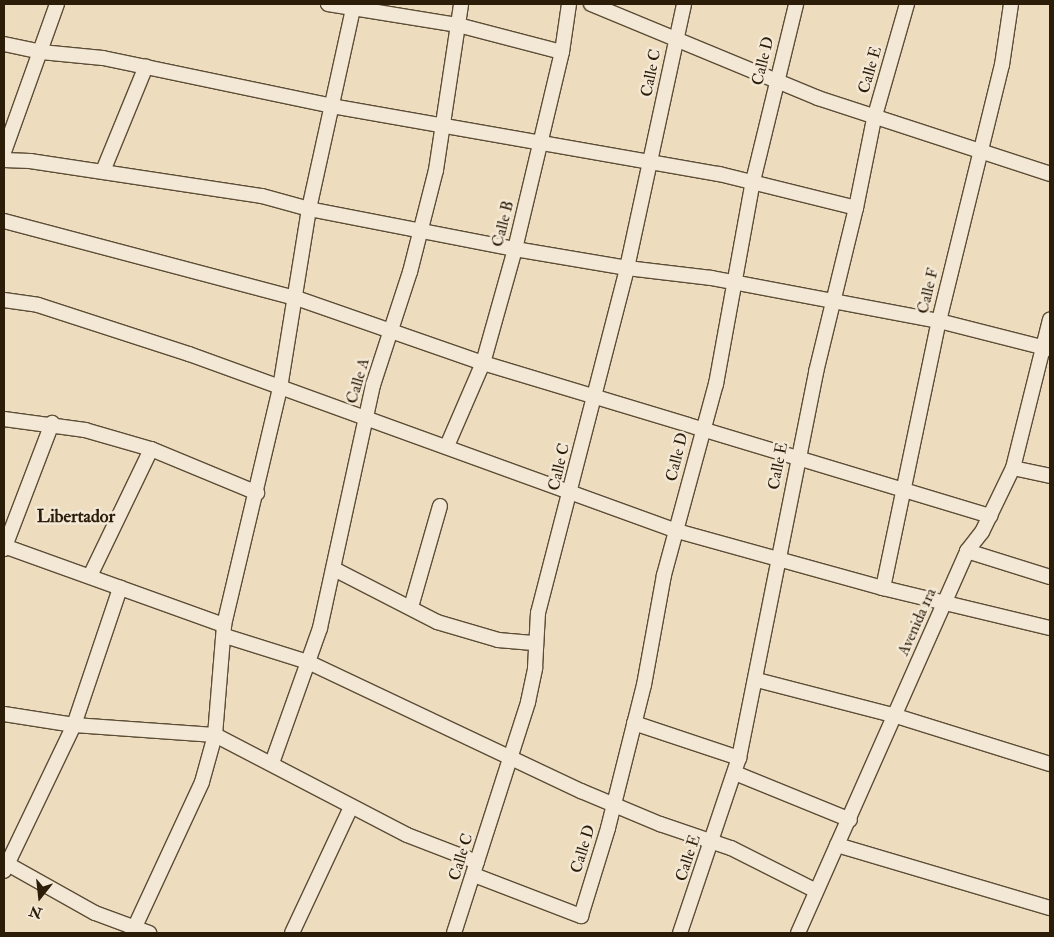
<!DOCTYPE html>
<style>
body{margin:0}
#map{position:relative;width:1054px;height:937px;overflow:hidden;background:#eddcbe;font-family:"IM FELL Double Pica",serif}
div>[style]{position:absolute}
.roads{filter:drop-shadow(1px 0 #5c4d36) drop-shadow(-1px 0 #5c4d36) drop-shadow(0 1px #5c4d36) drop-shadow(0 -1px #5c4d36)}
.street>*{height:14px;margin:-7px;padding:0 7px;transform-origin:7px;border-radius:7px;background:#f3e8d5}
span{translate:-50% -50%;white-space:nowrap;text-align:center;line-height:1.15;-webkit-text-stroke:5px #f3e8d5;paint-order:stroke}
.street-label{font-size:16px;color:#2c1d09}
.neighbourhood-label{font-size:18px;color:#2c1d09;font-weight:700}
.frame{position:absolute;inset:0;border:5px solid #2c1d09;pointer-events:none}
.north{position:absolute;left:15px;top:872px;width:50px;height:50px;-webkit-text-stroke:4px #f3e8d5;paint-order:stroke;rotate:196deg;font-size:14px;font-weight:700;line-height:20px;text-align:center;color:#2c1d09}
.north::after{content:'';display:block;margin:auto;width:18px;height:22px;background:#2c1d09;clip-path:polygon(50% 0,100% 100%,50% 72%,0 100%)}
</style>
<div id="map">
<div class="roads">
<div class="street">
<div style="left:328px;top:4px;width:132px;rotate:9.2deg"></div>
<div style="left:458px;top:25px;width:107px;rotate:14.6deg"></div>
<div style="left:591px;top:4px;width:246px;rotate:22.5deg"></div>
<div style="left:818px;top:98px;width:244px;rotate:18.1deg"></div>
<div style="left:4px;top:44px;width:38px;rotate:12deg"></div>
<div style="left:41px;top:52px;width:62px;rotate:5.5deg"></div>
<div style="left:103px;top:58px;width:234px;rotate:11.8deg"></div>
<div style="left:332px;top:106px;width:393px;rotate:10deg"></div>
<div style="left:719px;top:174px;width:141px;rotate:13.9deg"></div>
<div style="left:4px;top:152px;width:157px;rotate:-70.3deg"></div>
<div style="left:4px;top:160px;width:26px;rotate:2deg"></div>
<div style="left:30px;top:161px;width:235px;rotate:8.6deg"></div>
<div style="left:262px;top:196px;width:49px;rotate:15.5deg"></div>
<div style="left:309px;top:209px;width:210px;rotate:11deg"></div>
<div style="left:515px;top:249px;width:114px;rotate:9.6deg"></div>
<div style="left:627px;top:268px;width:85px;rotate:6.8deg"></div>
<div style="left:711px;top:278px;width:232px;rotate:10.7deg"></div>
<div style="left:939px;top:321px;width:114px;rotate:14.2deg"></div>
<div style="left:103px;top:171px;width:113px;rotate:-67.7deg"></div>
<div style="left:4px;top:221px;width:302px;rotate:14.8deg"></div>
<div style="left:296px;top:298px;width:198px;rotate:19.2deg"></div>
<div style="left:483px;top:363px;width:530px;rotate:16.79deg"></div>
<div style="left:4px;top:300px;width:34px;rotate:8deg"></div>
<div style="left:38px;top:305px;width:159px;rotate:18deg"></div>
<div style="left:189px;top:354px;width:519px;rotate:19.94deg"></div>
<div style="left:677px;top:531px;width:214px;rotate:15.5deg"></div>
<div style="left:883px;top:588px;width:172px;rotate:13.5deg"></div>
<div style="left:4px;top:419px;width:82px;rotate:7.7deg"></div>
<div style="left:85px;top:430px;width:69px;rotate:16.1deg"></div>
<div style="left:151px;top:449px;width:115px;rotate:22.5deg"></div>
<div style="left:447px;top:446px;width:90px;rotate:-66.6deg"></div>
<div style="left:483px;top:363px;width:118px;rotate:-74.3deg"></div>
<div style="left:515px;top:249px;width:203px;rotate:-76.6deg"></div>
<div style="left:562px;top:52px;width:49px;rotate:-81.7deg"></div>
<div style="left:1013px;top:468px;width:38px;rotate:12deg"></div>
<div style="left:4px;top:546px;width:234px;rotate:19.8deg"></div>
<div style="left:4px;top:549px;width:135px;rotate:-69.1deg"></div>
<div style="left:967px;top:551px;width:87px;rotate:17.4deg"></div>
<div style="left:334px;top:569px;width:116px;rotate:27.2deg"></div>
<div style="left:437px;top:622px;width:64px;rotate:16.4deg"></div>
<div style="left:498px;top:640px;width:38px;rotate:5deg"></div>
<div style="left:90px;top:576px;width:141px;rotate:-64.3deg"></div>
<div style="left:883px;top:588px;width:273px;rotate:-78.2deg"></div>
<div style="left:939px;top:321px;width:264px;rotate:-76.2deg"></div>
<div style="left:1002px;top:65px;width:62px;rotate:-81.6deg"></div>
<div style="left:411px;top:607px;width:105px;rotate:-74deg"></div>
<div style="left:225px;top:636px;width:87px;rotate:17.4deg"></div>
<div style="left:308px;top:662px;width:302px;rotate:25.3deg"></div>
<div style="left:581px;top:791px;width:86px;rotate:22.7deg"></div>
<div style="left:660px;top:824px;width:75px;rotate:18.7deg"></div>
<div style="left:731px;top:848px;width:95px;rotate:26.8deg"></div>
<div style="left:757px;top:680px;width:144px;rotate:14.5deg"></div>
<div style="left:896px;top:716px;width:161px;rotate:17.3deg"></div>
<div style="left:4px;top:714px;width:71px;rotate:8.9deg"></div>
<div style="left:74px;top:725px;width:141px;rotate:4.1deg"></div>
<div style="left:215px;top:735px;width:216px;rotate:27.5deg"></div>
<div style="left:407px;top:835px;width:75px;rotate:21.1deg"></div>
<div style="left:634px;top:723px;width:111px;rotate:18.4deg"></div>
<div style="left:272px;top:763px;width:143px;rotate:-70.4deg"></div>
<div style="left:320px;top:628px;width:249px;rotate:-77.7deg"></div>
<div style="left:373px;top:385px;width:119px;rotate:-71.9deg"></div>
<div style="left:410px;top:272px;width:105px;rotate:-75.7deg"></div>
<div style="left:436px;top:170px;width:168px;rotate:-81.4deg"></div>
<div style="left:735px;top:773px;width:124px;rotate:22.2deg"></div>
<div style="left:837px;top:845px;width:222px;rotate:16.5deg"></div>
<div style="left:4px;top:862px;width:104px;rotate:29.3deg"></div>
<div style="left:95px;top:913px;width:58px;rotate:20.3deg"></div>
<div style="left:4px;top:871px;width:162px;rotate:-64.4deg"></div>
<div style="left:74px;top:725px;width:145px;rotate:-71.4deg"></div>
<div style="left:474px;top:875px;width:115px;rotate:21deg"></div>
<div style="left:581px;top:916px;width:92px;rotate:-72.9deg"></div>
<div style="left:608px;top:828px;width:147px;rotate:-75.9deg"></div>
<div style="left:644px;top:685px;width:112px;rotate:-79.7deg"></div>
<div style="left:664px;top:575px;width:198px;rotate:-74.8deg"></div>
<div style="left:716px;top:384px;width:206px;rotate:-79.7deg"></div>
<div style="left:753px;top:181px;width:182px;rotate:-76.3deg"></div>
<div style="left:132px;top:933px;width:166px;rotate:-65.1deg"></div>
<div style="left:202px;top:782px;width:49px;rotate:-74.5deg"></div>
<div style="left:215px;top:735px;width:110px;rotate:-85.3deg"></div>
<div style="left:224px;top:625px;width:244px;rotate:-76.7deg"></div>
<div style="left:280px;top:388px;width:181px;rotate:-80.8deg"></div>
<div style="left:309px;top:209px;width:210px;rotate:-77.6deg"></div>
<div style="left:292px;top:933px;width:139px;rotate:-64.9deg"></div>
<div style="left:454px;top:933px;width:243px;rotate:-72.2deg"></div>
<div style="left:528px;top:702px;width:35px;rotate:-78deg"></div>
<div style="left:535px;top:668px;width:55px;rotate:-86.9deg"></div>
<div style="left:538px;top:613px;width:356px;rotate:-75.5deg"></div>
<div style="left:627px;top:268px;width:270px;rotate:-77.8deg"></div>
<div style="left:680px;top:933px;width:185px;rotate:-71.4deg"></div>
<div style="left:739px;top:758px;width:394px;rotate:-78.7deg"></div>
<div style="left:816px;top:372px;width:169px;rotate:-76.3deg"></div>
<div style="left:856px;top:208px;width:91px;rotate:-78.6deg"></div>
<div style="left:874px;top:119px;width:120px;rotate:-74deg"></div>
<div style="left:798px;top:933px;width:418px;rotate:-66.1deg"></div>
<div style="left:967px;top:551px;width:24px;rotate:-52deg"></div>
<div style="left:982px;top:532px;width:71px;rotate:-64.2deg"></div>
<div style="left:1013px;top:468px;width:153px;rotate:-76deg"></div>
</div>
</div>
<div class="street-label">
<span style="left:763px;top:61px;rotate:-76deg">Calle D</span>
<span style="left:870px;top:70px;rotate:-74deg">Calle E</span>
<span style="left:651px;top:73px;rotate:-79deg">Calle C</span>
<span style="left:503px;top:224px;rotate:-76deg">Calle B</span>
<span style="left:928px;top:291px;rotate:-77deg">Calle F</span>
<span style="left:358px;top:381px;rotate:-74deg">Calle A</span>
<span style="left:677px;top:457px;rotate:-76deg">Calle D</span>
<span style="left:778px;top:466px;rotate:-79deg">Calle E</span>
<span style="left:559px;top:467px;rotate:-77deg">Calle C</span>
<span style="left:917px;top:622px;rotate:-66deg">Avenida 1ra</span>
<span style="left:583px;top:849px;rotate:-73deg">Calle D</span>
<span style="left:461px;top:857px;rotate:-73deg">Calle C</span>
<span style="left:688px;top:858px;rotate:-72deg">Calle E</span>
</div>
<div class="neighbourhood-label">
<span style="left:76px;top:517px">Libertador</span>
</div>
<div class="frame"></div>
<div class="north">N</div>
</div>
